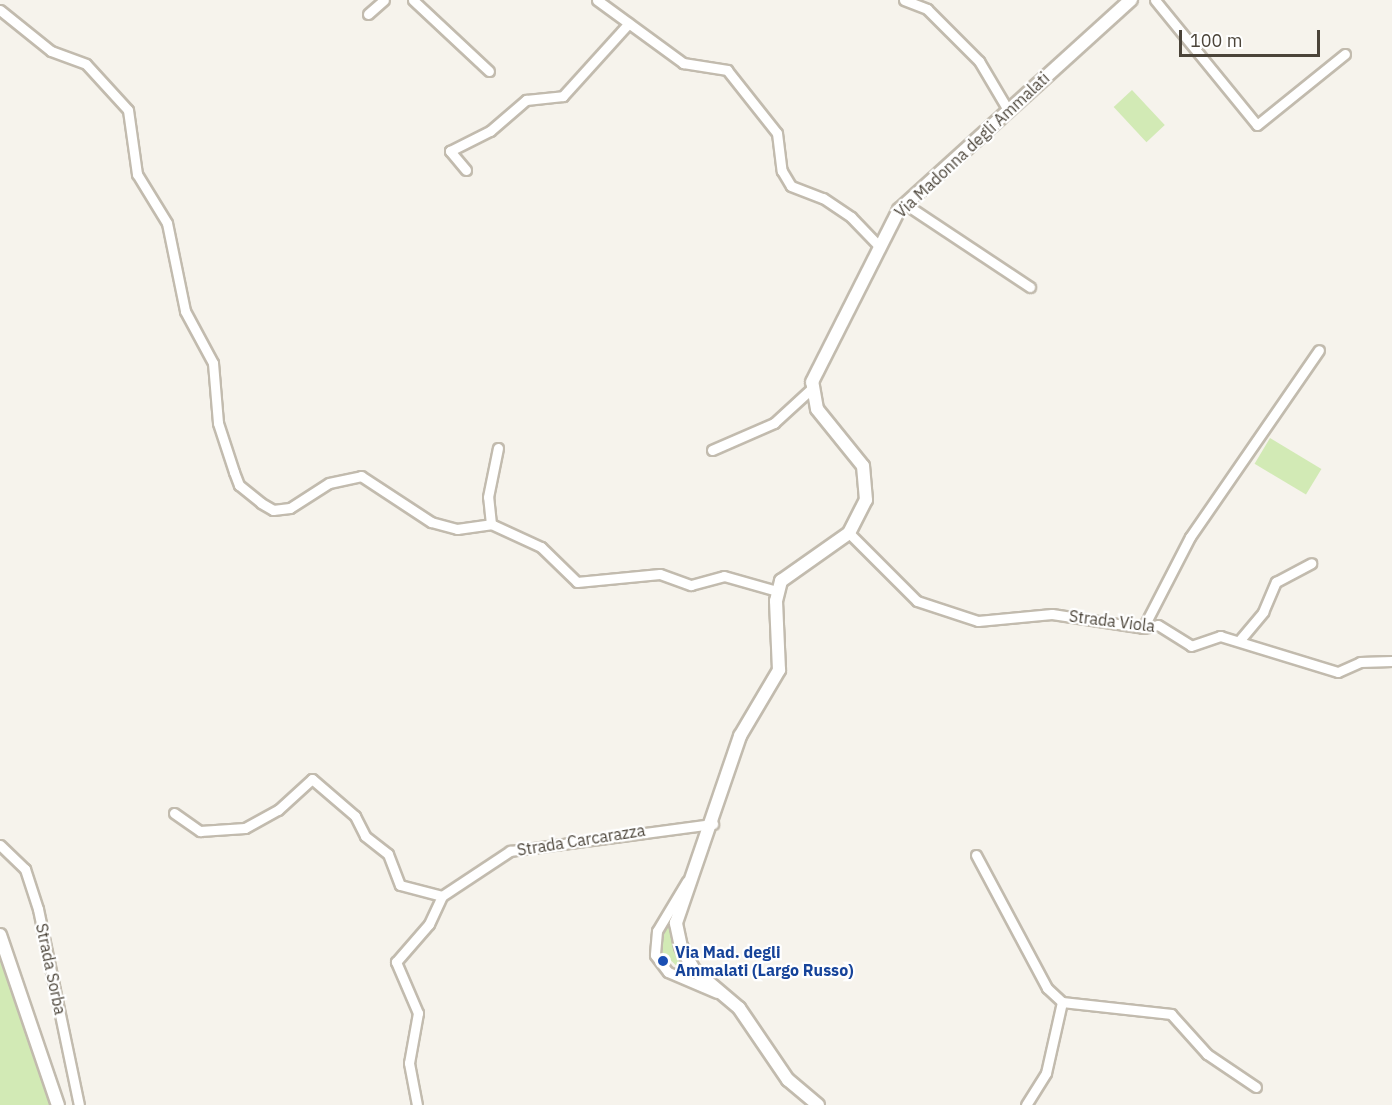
<!DOCTYPE html>
<style>
body{margin:0}
#map{position:relative;width:1392px;height:1105px;overflow:hidden;background:#f6f3ec;font-family:"IBM Plex Sans",sans-serif}
div>[style]{position:absolute}
.green>*{inset:0;background:#d2eab5;transform-origin:0 0}
.roads{filter:drop-shadow(2px 0 #c2bbae) drop-shadow(-2px 0 #c2bbae) drop-shadow(0 2px #c2bbae) drop-shadow(0 -2px #c2bbae)}
.minor>*{height:9px;margin:-4.5px;padding:0 4.5px;transform-origin:4.5px;border-radius:4.5px;background:#fff}
.tertiary>*{height:12px;margin:-6px;padding:0 6px;transform-origin:6px;border-radius:6px;background:#fff}
.dots>*{width:16px;height:16px;translate:-50% -50%;box-sizing:border-box;border:3px solid #fff;border-radius:50%}
span{translate:-50% -50%;white-space:nowrap;text-align:center;line-height:1.15;-webkit-text-stroke:4.5px #fff;paint-order:stroke}
.street-label{font-size:16px;color:#4b4439}
.transit-label{font-size:16px;color:#164399;font-weight:700}
.left{translate:0 -50%;text-align:left}
.scale{position:absolute;left:1179px;top:30px;width:141px;height:27px;box-sizing:border-box;border:3px solid #4b4439;border-top:0;padding-left:8px;font-size:18px;line-height:21px;white-space:nowrap;color:#4b4439;-webkit-text-stroke:4px #fff;paint-order:stroke}
</style>
<div id="map">
<div class="green">
<div style="left:1132px;top:90px;width:48px;height:25px;rotate:47deg"></div>
<div style="left:1270px;top:438px;width:60px;height:30px;rotate:31deg"></div>
<div style="clip-path:polygon(669px 917px,677px 953px,688px 971px,685px 974px,659px 949px)"></div>
<div style="clip-path:polygon(0 953px,52px 1105px,0 1105px)"></div>
</div>
<div class="roads">
<div class="minor">
<div style="left:413px;top:0;width:104px;rotate:43.1deg"></div>
<div style="left:597px;top:0;width:107px;rotate:36.2deg"></div>
<div style="left:683px;top:63px;width:45px;rotate:9deg"></div>
<div style="left:727px;top:70px;width:80px;rotate:51.6deg"></div>
<div style="left:777px;top:133px;width:38px;rotate:83deg"></div>
<div style="left:782px;top:171px;width:17px;rotate:59deg"></div>
<div style="left:791px;top:186px;width:34px;rotate:21deg"></div>
<div style="left:823px;top:198px;width:34px;rotate:34deg"></div>
<div style="left:851px;top:217px;width:39px;rotate:46deg"></div>
<div style="left:904px;top:0;width:25px;rotate:21deg"></div>
<div style="left:927px;top:9px;width:74px;rotate:45deg"></div>
<div style="left:979px;top:61px;width:57px;rotate:59.4deg"></div>
<div style="left:1155px;top:0;width:161px;rotate:50.8deg"></div>
<div style="left:1257px;top:125px;width:113px;rotate:-38.9deg"></div>
<div style="left:0;top:10px;width:65px;rotate:38.8deg"></div>
<div style="left:51px;top:51px;width:37px;rotate:20deg"></div>
<div style="left:86px;top:64px;width:62px;rotate:47.6deg"></div>
<div style="left:128px;top:110px;width:65px;rotate:82deg"></div>
<div style="left:137px;top:174px;width:57px;rotate:58.5deg"></div>
<div style="left:167px;top:223px;width:90px;rotate:78.4deg"></div>
<div style="left:185px;top:311px;width:59px;rotate:61.7deg"></div>
<div style="left:213px;top:363px;width:60px;rotate:85.2deg"></div>
<div style="left:218px;top:423px;width:52px;rotate:71.9deg"></div>
<div style="left:234px;top:472px;width:14px;rotate:69deg"></div>
<div style="left:239px;top:485px;width:28px;rotate:39deg"></div>
<div style="left:261px;top:503px;width:14px;rotate:30deg"></div>
<div style="left:273px;top:510px;width:17px;rotate:-7deg"></div>
<div style="left:290px;top:508px;width:46px;rotate:-32.7deg"></div>
<div style="left:329px;top:483px;width:33px;rotate:-12deg"></div>
<div style="left:361px;top:476px;width:84px;rotate:33.3deg"></div>
<div style="left:431px;top:522px;width:27px;rotate:15deg"></div>
<div style="left:457px;top:529px;width:34px;rotate:-8deg"></div>
<div style="left:491px;top:524px;width:55px;rotate:24.7deg"></div>
<div style="left:541px;top:547px;width:50px;rotate:44.2deg"></div>
<div style="left:577px;top:582px;width:83px;rotate:-5.5deg"></div>
<div style="left:660px;top:574px;width:33px;rotate:20deg"></div>
<div style="left:691px;top:585px;width:34px;rotate:-15deg"></div>
<div style="left:724px;top:576px;width:55px;rotate:15.8deg"></div>
<div style="left:368px;top:14px;width:21px;rotate:-41deg"></div>
<div style="left:466px;top:170px;width:25px;rotate:-130deg"></div>
<div style="left:450px;top:151px;width:45px;rotate:-26.6deg"></div>
<div style="left:490px;top:131px;width:48px;rotate:-40.7deg"></div>
<div style="left:526px;top:100px;width:37px;rotate:-6deg"></div>
<div style="left:563px;top:96px;width:98px;rotate:-47.9deg"></div>
<div style="left:905px;top:204px;width:150px;rotate:33.6deg"></div>
<div style="left:712px;top:450px;width:68px;rotate:-23.5deg"></div>
<div style="left:774px;top:423px;width:49px;rotate:-42.5deg"></div>
<div style="left:491px;top:524px;width:27px;rotate:-96deg"></div>
<div style="left:488px;top:497px;width:50px;rotate:-78.5deg"></div>
<div style="left:849px;top:533px;width:96px;rotate:45deg"></div>
<div style="left:917px;top:601px;width:64px;rotate:18.2deg"></div>
<div style="left:978px;top:621px;width:74px;rotate:-5.4deg"></div>
<div style="left:1052px;top:614px;width:92px;rotate:8.7deg"></div>
<div style="left:1143px;top:628px;width:15px;rotate:-11deg"></div>
<div style="left:1158px;top:625px;width:39px;rotate:32deg"></div>
<div style="left:1191px;top:646px;width:31px;rotate:-19deg"></div>
<div style="left:1220px;top:636px;width:123px;rotate:17deg"></div>
<div style="left:1338px;top:672px;width:24px;rotate:-24deg"></div>
<div style="left:1360px;top:662px;width:32px;rotate:-2deg"></div>
<div style="left:1143px;top:628px;width:102px;rotate:-62.7deg"></div>
<div style="left:1190px;top:537px;width:227px;rotate:-55.4deg"></div>
<div style="left:1239px;top:641px;width:38px;rotate:-50deg"></div>
<div style="left:1263px;top:612px;width:33px;rotate:-67deg"></div>
<div style="left:1276px;top:582px;width:40px;rotate:-28deg"></div>
<div style="left:174px;top:813px;width:32px;rotate:35deg"></div>
<div style="left:200px;top:831px;width:45px;rotate:-3.8deg"></div>
<div style="left:245px;top:828px;width:38px;rotate:-29deg"></div>
<div style="left:278px;top:810px;width:46px;rotate:-42.4deg"></div>
<div style="left:312px;top:779px;width:57px;rotate:40.7deg"></div>
<div style="left:355px;top:816px;width:22px;rotate:63deg"></div>
<div style="left:365px;top:836px;width:29px;rotate:38deg"></div>
<div style="left:388px;top:854px;width:33px;rotate:69deg"></div>
<div style="left:400px;top:885px;width:43px;rotate:14.7deg"></div>
<div style="left:0;top:845px;width:35px;rotate:44deg"></div>
<div style="left:25px;top:869px;width:42px;rotate:72deg"></div>
<div style="left:38px;top:909px;width:200px;rotate:78.2deg"></div>
<div style="left:976px;top:855px;width:151px;rotate:61.9deg"></div>
<div style="left:1047px;top:988px;width:21px;rotate:43deg"></div>
<div style="left:1062px;top:1002px;width:110px;rotate:6.3deg"></div>
<div style="left:1171px;top:1014px;width:54px;rotate:48deg"></div>
<div style="left:1207px;top:1054px;width:59px;rotate:34deg"></div>
<div style="left:687px;top:881px;width:58px;rotate:121deg"></div>
<div style="left:657px;top:931px;width:24px;rotate:95deg"></div>
<div style="left:655px;top:955px;width:21px;rotate:53deg"></div>
<div style="left:668px;top:972px;width:53px;rotate:23.2deg"></div>
<div style="left:417px;top:1105px;width:43px;rotate:-100.8deg"></div>
<div style="left:409px;top:1063px;width:51px;rotate:-79.8deg"></div>
<div style="left:418px;top:1013px;width:56px;rotate:-113.3deg"></div>
<div style="left:396px;top:962px;width:50px;rotate:-49deg"></div>
<div style="left:429px;top:924px;width:31px;rotate:-65deg"></div>
<div style="left:442px;top:896px;width:82px;rotate:-33.5deg"></div>
<div style="left:510px;top:851px;width:205px;rotate:-7.6deg"></div>
<div style="left:1026px;top:1105px;width:38px;rotate:-58deg"></div>
<div style="left:1046px;top:1073px;width:73px;rotate:-77.3deg"></div>
</div>
<div class="tertiary">
<div style="left:0;top:935px;width:180px;rotate:71.2deg"></div>
<div style="left:818px;top:1105px;width:39px;rotate:-140deg"></div>
<div style="left:788px;top:1080px;width:87px;rotate:-124.2deg"></div>
<div style="left:739px;top:1008px;width:59px;rotate:-139.8deg"></div>
<div style="left:694px;top:970px;width:26px;rotate:-119deg"></div>
<div style="left:681px;top:947px;width:25px;rotate:-102deg"></div>
<div style="left:676px;top:923px;width:198px;rotate:-71.1deg"></div>
<div style="left:740px;top:736px;width:77px;rotate:-59.4deg"></div>
<div style="left:779px;top:670px;width:69px;rotate:-92.5deg"></div>
<div style="left:776px;top:601px;width:21px;rotate:-76deg"></div>
<div style="left:781px;top:581px;width:83px;rotate:-35.2deg"></div>
<div style="left:849px;top:533px;width:37px;rotate:-63deg"></div>
<div style="left:866px;top:500px;width:34px;rotate:-95deg"></div>
<div style="left:863px;top:466px;width:73px;rotate:-128.9deg"></div>
<div style="left:817px;top:409px;width:27px;rotate:-100deg"></div>
<div style="left:812px;top:382px;width:193px;rotate:-63.2deg"></div>
<div style="left:899px;top:210px;width:313px;rotate:-42.2deg"></div>
</div>
</div>
<div class="dots">
<div style="left:663px;top:961px;background:#1a4fb4"></div>
</div>
<div class="street-label">
<span style="left:972px;top:145px;rotate:-43deg">Via Madonna degli Ammalati</span>
<span style="left:1112px;top:621px;rotate:7deg">Strada Viola</span>
<span style="left:581px;top:840px;rotate:-9deg">Strada Carcarazza</span>
<span style="left:51px;top:969px;rotate:78deg">Strada Sorba</span>
</div>
<div class="transit-label">
<span class="left" style="left:675px;top:961px">Via Mad. degli<br>Ammalati (Largo Russo)</span>
</div>
<div class="scale">100 m</div>
</div>
